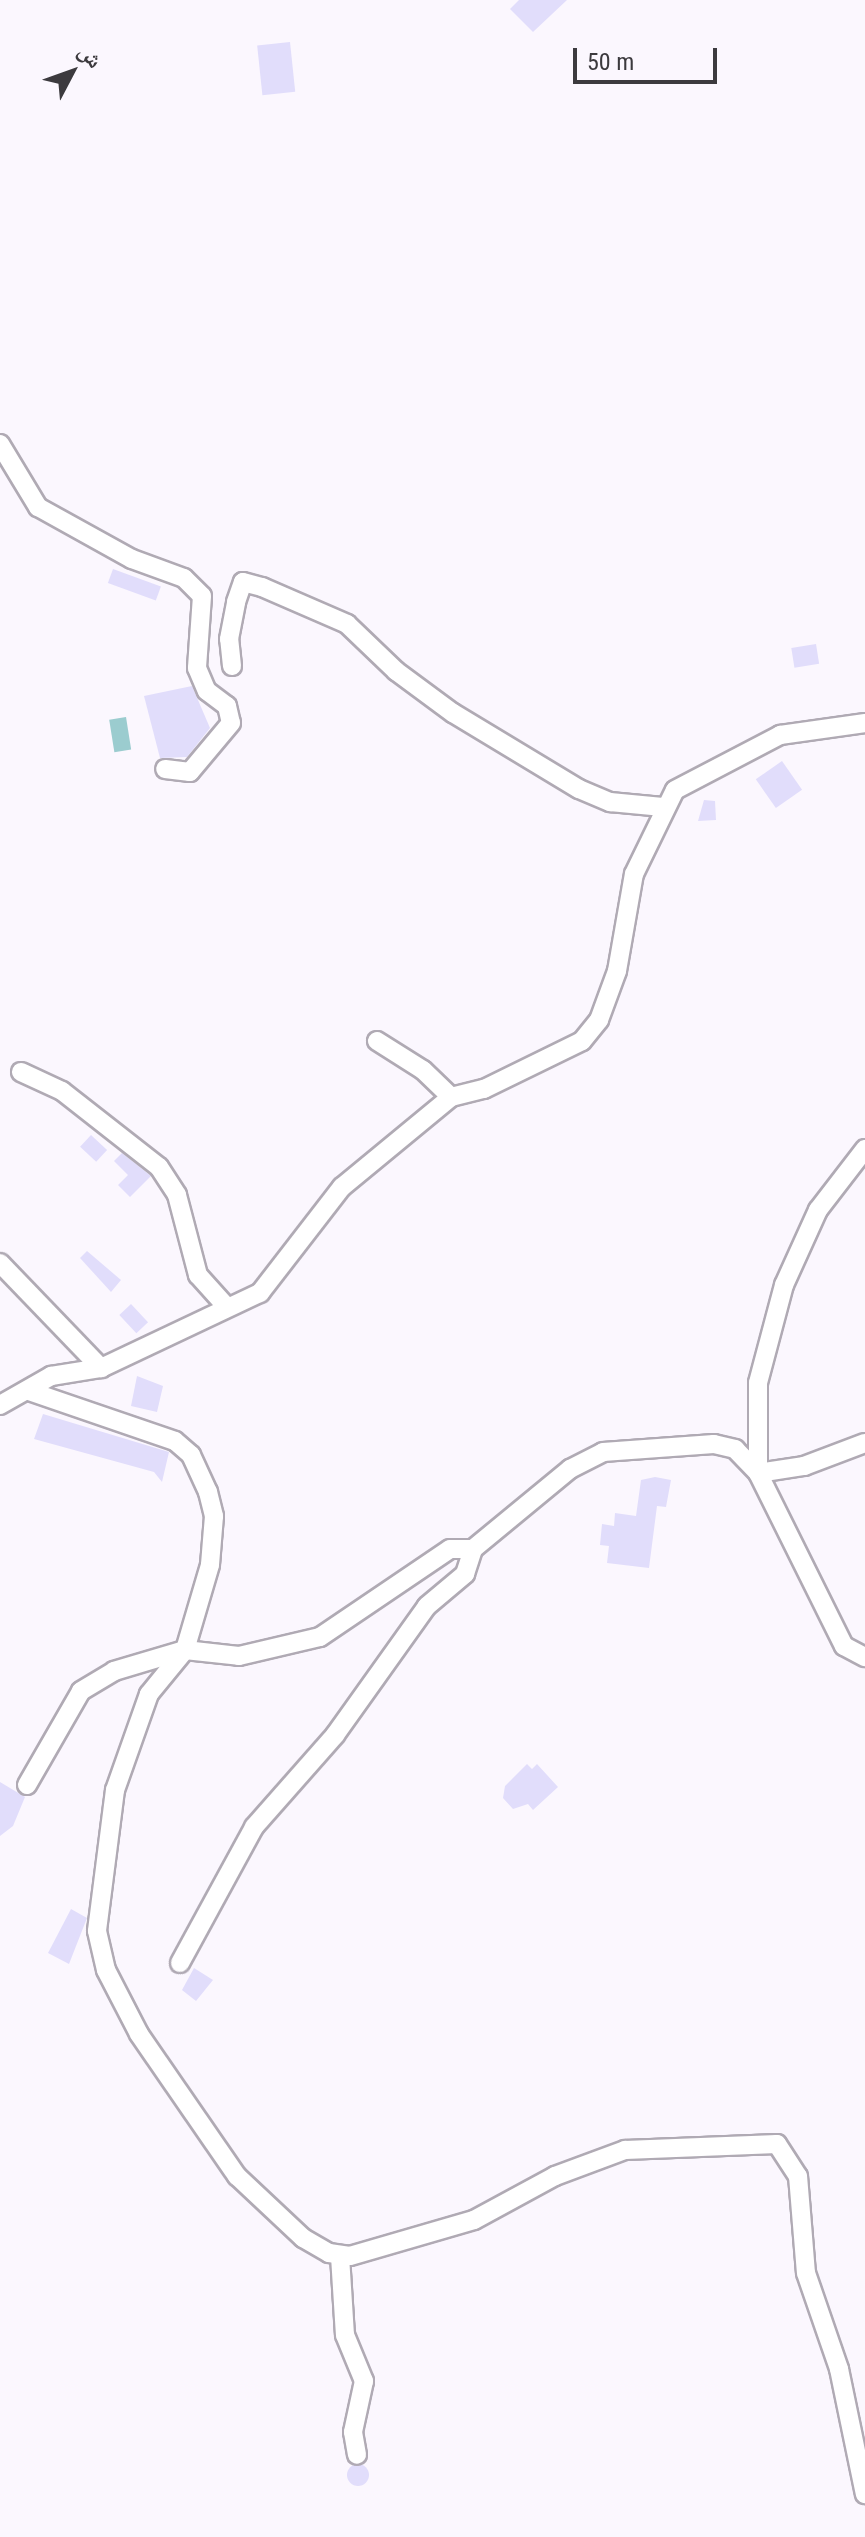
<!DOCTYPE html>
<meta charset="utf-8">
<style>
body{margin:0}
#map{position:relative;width:865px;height:2537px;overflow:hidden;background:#fbf7fe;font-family:"Roboto Condensed","Noto Naskh Arabic",sans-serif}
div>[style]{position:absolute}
.water>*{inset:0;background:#9bcccf;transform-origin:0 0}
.building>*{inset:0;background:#e1ddfb;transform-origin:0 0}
.round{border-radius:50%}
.roads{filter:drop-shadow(2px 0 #b0aab4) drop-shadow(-2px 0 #b0aab4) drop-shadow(0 2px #b0aab4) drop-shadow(0 -2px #b0aab4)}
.street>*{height:18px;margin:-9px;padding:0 9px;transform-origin:9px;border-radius:9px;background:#fff}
span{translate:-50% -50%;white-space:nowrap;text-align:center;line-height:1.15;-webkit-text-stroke:6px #fbf7fe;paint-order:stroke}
.north{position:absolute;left:32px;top:32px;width:80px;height:80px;-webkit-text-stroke:6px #fbf7fe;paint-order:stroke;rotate:49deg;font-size:22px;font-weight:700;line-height:32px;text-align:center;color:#3c3a3e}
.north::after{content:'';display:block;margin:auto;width:28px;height:36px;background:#3c3a3e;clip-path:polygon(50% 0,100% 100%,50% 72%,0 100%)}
.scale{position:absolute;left:573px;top:48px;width:144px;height:36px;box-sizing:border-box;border:4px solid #3c3a3e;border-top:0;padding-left:10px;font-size:24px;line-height:28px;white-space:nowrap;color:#3c3a3e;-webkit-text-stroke:6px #fbf7fe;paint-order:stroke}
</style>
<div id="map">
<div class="water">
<div style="left:126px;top:717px;width:33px;height:17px;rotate:81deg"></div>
</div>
<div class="building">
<div style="clip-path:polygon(519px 0,567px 0,533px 32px,510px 9px)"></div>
<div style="left:290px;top:42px;width:50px;height:33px;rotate:84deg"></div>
<div style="left:113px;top:569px;width:51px;height:15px;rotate:20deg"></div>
<div style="left:816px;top:644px;width:20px;height:25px;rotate:81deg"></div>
<div style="clip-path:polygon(192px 686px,210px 728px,187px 757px,160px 758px,144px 696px)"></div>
<div style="left:782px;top:761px;width:35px;height:32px;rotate:55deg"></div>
<div style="clip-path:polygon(704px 800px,715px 801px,716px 820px,698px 821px)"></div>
<div style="left:91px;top:1135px;width:22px;height:16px;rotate:43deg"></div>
<div style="clip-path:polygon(122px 1153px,151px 1176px,130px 1197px,118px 1185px,128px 1175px,114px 1161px)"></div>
<div style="clip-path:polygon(87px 1251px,121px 1280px,111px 1292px,80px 1258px)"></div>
<div style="left:131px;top:1304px;width:25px;height:16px;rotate:47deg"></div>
<div style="clip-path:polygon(137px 1376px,163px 1386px,157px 1412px,131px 1406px)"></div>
<div style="clip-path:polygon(43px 1414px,169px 1452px,162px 1482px,154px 1472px,34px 1439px)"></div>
<div style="clip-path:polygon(655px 1477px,671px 1480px,666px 1507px,657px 1506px,649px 1568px,607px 1563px,609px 1546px,600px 1545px,602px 1524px,614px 1526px,615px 1513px,636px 1516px,641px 1480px)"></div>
<div style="clip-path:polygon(527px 1764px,532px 1769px,537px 1764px,558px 1787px,533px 1810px,528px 1804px,513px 1809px,503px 1798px,505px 1786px)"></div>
<div style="clip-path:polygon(0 1782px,25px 1797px,13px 1826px,0 1836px)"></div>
<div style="clip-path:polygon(71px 1909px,87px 1918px,69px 1964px,48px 1953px)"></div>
<div style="clip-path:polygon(194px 1968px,213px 1980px,196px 2001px,182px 1990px)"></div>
<div class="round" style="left:347px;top:2464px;width:22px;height:22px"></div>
</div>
<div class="roads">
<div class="street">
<div style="left:0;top:444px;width:74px;rotate:58.9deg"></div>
<div style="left:38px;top:507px;width:107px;rotate:29deg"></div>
<div style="left:132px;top:559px;width:55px;rotate:20.1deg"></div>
<div style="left:184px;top:578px;width:25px;rotate:45deg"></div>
<div style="left:202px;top:596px;width:72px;rotate:94deg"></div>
<div style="left:197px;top:668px;width:25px;rotate:67deg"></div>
<div style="left:207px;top:691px;width:25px;rotate:37deg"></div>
<div style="left:227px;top:706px;width:17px;rotate:77deg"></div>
<div style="left:231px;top:723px;width:64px;rotate:129.9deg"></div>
<div style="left:190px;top:772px;width:25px;rotate:-173deg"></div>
<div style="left:232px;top:666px;width:27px;rotate:-96deg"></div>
<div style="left:229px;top:639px;width:38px;rotate:-79deg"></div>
<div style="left:236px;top:602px;width:21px;rotate:-71deg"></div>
<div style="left:243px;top:582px;width:20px;rotate:15deg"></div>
<div style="left:262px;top:587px;width:93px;rotate:23.5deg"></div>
<div style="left:347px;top:624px;width:68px;rotate:43.8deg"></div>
<div style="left:396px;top:671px;width:71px;rotate:36.4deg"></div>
<div style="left:453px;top:713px;width:147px;rotate:31.1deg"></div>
<div style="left:579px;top:789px;width:34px;rotate:23deg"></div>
<div style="left:610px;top:802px;width:53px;rotate:5.4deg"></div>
<div style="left:377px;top:1041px;width:54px;rotate:32.2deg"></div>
<div style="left:423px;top:1070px;width:39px;rotate:44deg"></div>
<div style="left:21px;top:1072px;width:45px;rotate:24.9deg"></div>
<div style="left:62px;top:1091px;width:123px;rotate:38.1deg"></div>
<div style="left:159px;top:1167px;width:33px;rotate:57deg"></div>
<div style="left:177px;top:1195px;width:83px;rotate:75.3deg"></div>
<div style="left:198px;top:1275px;width:40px;rotate:48deg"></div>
<div style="left:865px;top:1149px;width:77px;rotate:127.6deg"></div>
<div style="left:818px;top:1210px;width:82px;rotate:114.4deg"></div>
<div style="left:784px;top:1285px;width:101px;rotate:104.9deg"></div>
<div style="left:758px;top:1383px;width:90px;rotate:90deg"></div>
<div style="left:758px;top:1473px;width:47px;rotate:-8.7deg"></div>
<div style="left:804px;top:1466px;width:65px;rotate:-20.7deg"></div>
<div style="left:0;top:1263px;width:146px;rotate:46.1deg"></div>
<div style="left:29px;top:1391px;width:154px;rotate:18.9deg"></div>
<div style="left:175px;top:1441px;width:21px;rotate:41deg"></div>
<div style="left:191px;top:1455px;width:41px;rotate:65.3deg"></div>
<div style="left:208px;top:1492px;width:25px;rotate:76deg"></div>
<div style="left:214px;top:1516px;width:49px;rotate:94.7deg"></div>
<div style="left:210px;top:1565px;width:89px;rotate:106.4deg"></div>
<div style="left:185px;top:1650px;width:57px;rotate:129.3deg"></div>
<div style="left:149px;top:1694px;width:102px;rotate:109.5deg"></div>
<div style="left:115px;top:1790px;width:142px;rotate:97.3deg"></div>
<div style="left:97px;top:1931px;width:40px;rotate:77deg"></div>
<div style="left:106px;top:1970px;width:72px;rotate:62.7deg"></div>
<div style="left:139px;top:2034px;width:173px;rotate:55.4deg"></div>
<div style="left:237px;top:2176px;width:91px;rotate:43.2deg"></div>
<div style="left:303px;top:2238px;width:30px;rotate:30deg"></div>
<div style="left:329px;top:2253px;width:21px;rotate:8deg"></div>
<div style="left:350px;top:2256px;width:129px;rotate:-16.2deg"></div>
<div style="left:474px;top:2220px;width:92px;rotate:-28.5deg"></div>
<div style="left:555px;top:2176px;width:75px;rotate:-20.4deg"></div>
<div style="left:625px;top:2150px;width:152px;rotate:-2.3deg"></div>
<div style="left:777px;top:2144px;width:38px;rotate:57deg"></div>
<div style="left:798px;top:2176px;width:97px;rotate:85.3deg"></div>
<div style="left:806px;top:2273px;width:102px;rotate:71deg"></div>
<div style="left:839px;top:2369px;width:128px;rotate:78.3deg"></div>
<div style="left:0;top:1405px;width:59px;rotate:-29.6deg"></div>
<div style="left:51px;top:1376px;width:51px;rotate:-9.1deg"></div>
<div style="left:101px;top:1368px;width:176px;rotate:-25.3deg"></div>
<div style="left:260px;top:1293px;width:134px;rotate:-52.3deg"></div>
<div style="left:342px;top:1187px;width:141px;rotate:-39.5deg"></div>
<div style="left:451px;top:1097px;width:34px;rotate:-14deg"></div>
<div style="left:484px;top:1089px;width:109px;rotate:-26.1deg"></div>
<div style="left:582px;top:1041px;width:27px;rotate:-51deg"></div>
<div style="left:599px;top:1020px;width:52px;rotate:-69.8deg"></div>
<div style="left:617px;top:971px;width:98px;rotate:-80.1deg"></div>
<div style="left:634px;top:874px;width:93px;rotate:-64deg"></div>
<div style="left:675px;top:790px;width:119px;rotate:-27.6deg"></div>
<div style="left:780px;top:735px;width:86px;rotate:-8deg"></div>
<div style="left:27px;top:1785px;width:108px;rotate:-60.1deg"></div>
<div style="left:81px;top:1691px;width:39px;rotate:-31deg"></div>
<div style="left:114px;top:1671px;width:74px;rotate:-16.5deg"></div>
<div style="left:185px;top:1650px;width:54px;rotate:6.3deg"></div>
<div style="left:239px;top:1656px;width:83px;rotate:-13.2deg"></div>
<div style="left:320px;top:1637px;width:157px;rotate:-34.1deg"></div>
<div style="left:450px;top:1549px;width:23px"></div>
<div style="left:473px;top:1549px;width:126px;rotate:-39.5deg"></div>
<div style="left:570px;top:1469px;width:37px;rotate:-27deg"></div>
<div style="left:603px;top:1452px;width:111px;rotate:-4.1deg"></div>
<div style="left:714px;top:1444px;width:22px;rotate:13deg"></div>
<div style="left:735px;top:1449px;width:33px;rotate:46deg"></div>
<div style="left:758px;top:1473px;width:193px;rotate:63.6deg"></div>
<div style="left:844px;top:1646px;width:24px;rotate:28deg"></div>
<div style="left:180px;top:1963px;width:155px;rotate:-61.4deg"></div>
<div style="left:254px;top:1827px;width:123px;rotate:-48.6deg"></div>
<div style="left:335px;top:1735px;width:158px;rotate:-54.5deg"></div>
<div style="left:427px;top:1606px;width:50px;rotate:-40.1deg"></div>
<div style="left:465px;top:1574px;width:26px;rotate:-72deg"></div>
<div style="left:340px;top:2256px;width:79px;rotate:86.4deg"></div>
<div style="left:345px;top:2335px;width:50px;rotate:67.6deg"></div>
<div style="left:364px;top:2381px;width:52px;rotate:102.2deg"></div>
<div style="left:353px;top:2432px;width:23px;rotate:80deg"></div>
</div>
</div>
<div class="north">ش</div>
<div class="scale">50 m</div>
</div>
